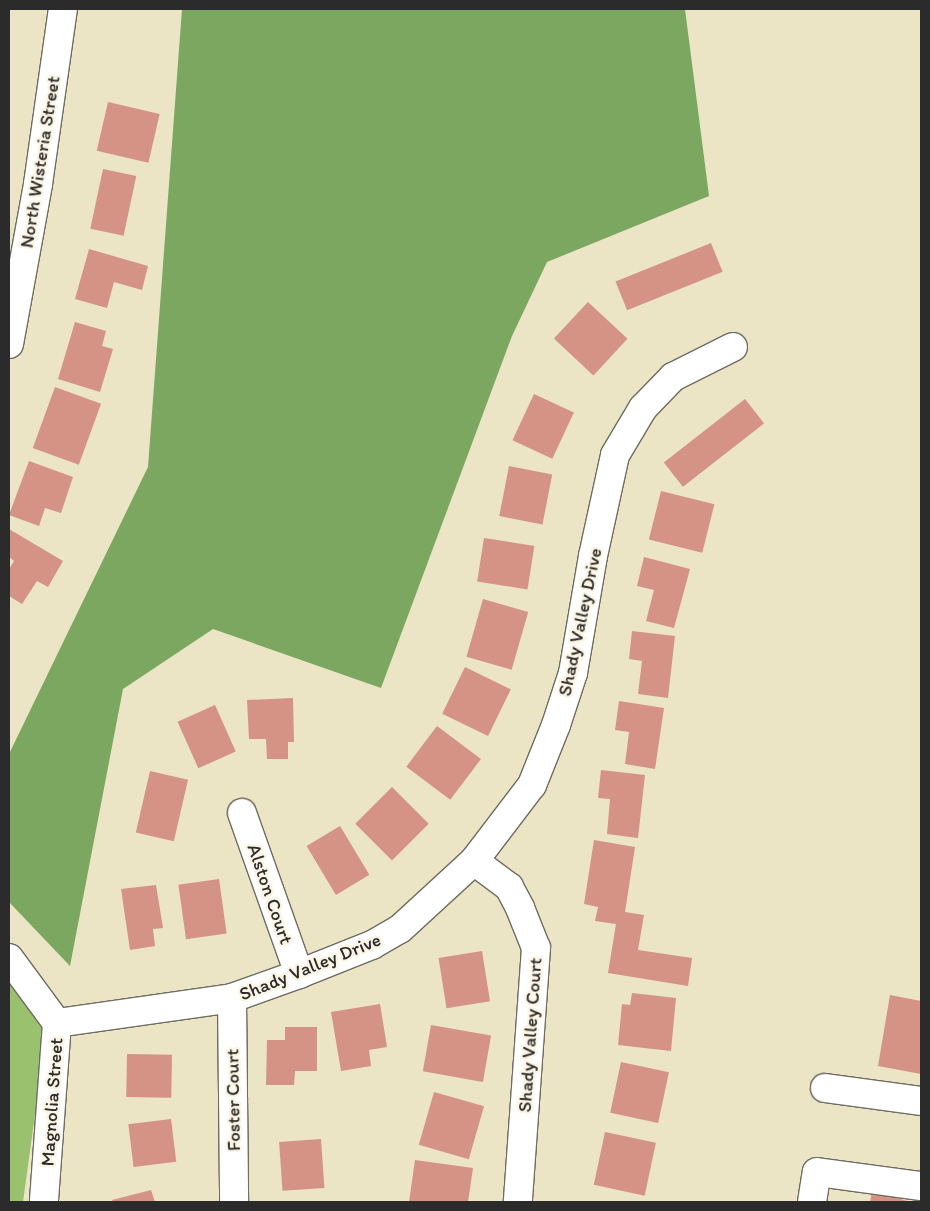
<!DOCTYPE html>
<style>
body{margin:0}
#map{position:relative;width:930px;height:1211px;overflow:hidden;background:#ebe4c5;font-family:Itim,sans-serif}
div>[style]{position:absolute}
.green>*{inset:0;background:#9ac16d}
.forest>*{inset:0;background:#7ba760}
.building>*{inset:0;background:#d49385;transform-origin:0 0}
.roads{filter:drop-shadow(1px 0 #6e6c61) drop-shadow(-1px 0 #6e6c61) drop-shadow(0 1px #6e6c61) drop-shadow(0 -1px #6e6c61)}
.minor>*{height:28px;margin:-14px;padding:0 14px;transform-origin:14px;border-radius:14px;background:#fff}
span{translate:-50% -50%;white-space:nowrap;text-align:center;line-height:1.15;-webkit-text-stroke:5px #fcf5e5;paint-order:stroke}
.street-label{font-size:19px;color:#2b2b2b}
.frame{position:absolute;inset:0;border:10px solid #2b2b2b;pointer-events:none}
</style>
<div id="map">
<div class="green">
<div style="clip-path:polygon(9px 974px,47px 1027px,23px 1202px,9px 1202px)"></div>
</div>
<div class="forest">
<div style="clip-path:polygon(182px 9px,685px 9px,709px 196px,547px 262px,512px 336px,381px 688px,213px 629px,123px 689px,70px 966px,9px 902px,9px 754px,148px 467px)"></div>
</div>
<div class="building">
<div style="left:108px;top:102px;width:53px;height:50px;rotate:13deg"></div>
<div style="left:103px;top:169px;width:34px;height:61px;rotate:12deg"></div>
<div style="left:711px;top:243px;width:31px;height:103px;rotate:68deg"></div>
<div style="clip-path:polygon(89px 249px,148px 266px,142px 290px,114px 282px,107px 308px,75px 299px)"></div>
<div style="left:588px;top:302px;width:54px;height:50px;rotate:43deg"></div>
<div style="clip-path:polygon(75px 322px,106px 331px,102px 346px,113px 349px,100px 392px,58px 379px)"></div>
<div style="left:55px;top:387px;width:49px;height:65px;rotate:20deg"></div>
<div style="left:534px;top:394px;width:44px;height:51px;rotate:25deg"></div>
<div style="left:745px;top:399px;width:31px;height:103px;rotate:52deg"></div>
<div style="clip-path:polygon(29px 461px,73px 477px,61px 513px,45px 508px,39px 526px,9px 515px)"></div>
<div style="left:509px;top:466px;width:44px;height:51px;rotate:11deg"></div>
<div style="left:661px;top:491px;width:55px;height:50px;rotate:14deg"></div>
<div style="clip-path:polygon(9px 529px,63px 561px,48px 587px,37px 581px,22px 604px,9px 596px,9px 569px,14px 561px,9px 557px)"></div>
<div style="left:484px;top:538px;width:51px;height:44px;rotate:9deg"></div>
<div style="clip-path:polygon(644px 557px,690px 569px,674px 628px,646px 621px,654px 590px,637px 586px)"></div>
<div style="left:483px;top:599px;width:47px;height:60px;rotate:16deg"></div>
<div style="clip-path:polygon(632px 631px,675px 636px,668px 698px,638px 694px,642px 661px,629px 659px)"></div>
<div style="left:465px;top:667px;width:51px;height:52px;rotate:26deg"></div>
<div style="clip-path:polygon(293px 698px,294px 742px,288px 742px,288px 759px,267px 759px,266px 739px,249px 739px,247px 700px)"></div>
<div style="clip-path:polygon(619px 701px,664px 708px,655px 769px,625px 764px,629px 732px,615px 730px)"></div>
<div style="left:215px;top:705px;width:51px;height:41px;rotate:66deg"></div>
<div style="left:437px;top:726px;width:55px;height:51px;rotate:37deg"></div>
<div style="clip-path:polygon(601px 770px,645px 775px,638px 838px,607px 834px,610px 799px,598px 798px)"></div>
<div style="left:150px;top:771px;width:39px;height:63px;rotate:13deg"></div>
<div style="left:392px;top:787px;width:52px;height:52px;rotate:45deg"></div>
<div style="left:340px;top:826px;width:57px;height:39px;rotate:59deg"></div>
<div style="clip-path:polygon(594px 840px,635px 847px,625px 912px,644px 915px,638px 950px,692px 958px,688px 986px,608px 973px,616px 924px,595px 921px,598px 907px,584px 904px)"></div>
<div style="left:219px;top:879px;width:55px;height:41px;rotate:82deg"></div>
<div style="clip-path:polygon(156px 885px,163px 928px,153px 929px,155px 946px,130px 950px,121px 889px)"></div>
<div style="left:482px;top:951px;width:51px;height:44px;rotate:81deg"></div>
<div style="clip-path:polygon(632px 993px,676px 998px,671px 1051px,618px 1045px,622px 1004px,630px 1005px)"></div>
<div style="clip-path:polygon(890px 995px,921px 1001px,921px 1074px,878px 1066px)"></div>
<div style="clip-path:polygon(380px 1004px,387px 1047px,369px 1050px,371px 1066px,341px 1071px,331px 1012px)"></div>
<div style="left:431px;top:1025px;width:61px;height:47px;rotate:10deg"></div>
<div style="clip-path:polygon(285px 1027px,317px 1027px,317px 1071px,295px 1071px,294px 1085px,266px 1085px,267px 1040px,285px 1040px)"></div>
<div style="left:127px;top:1054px;width:45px;height:43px;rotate:1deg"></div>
<div style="left:621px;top:1062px;width:49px;height:52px;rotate:12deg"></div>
<div style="left:434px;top:1092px;width:52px;height:55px;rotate:16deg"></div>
<div style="left:171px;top:1119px;width:43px;height:43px;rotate:83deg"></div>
<div style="left:605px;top:1132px;width:52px;height:54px;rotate:12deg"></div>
<div style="left:321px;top:1139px;width:49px;height:42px;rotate:86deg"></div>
<div style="clip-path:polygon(415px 1160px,473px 1168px,468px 1202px,409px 1202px)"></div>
<div style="clip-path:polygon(151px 1190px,155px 1202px,113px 1202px,112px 1200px)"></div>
<div style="clip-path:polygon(872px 1192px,912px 1202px,870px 1202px)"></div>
</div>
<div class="roads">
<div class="minor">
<div style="left:9px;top:344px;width:163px;rotate:-79.7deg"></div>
<div style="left:38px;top:184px;width:177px;rotate:-81.9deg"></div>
<div style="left:242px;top:813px;width:171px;rotate:70.5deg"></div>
<div style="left:474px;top:861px;width:44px;rotate:36.6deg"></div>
<div style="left:509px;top:887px;width:24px;rotate:62deg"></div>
<div style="left:520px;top:908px;width:43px;rotate:68.2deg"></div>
<div style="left:536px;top:948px;width:255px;rotate:94.1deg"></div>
<div style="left:9px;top:958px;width:81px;rotate:53.6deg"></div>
<div style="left:57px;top:1023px;width:179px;rotate:94.2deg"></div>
<div style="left:232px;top:998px;width:204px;rotate:89.4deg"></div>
<div style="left:57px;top:1023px;width:177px;rotate:-8.1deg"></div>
<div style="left:232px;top:998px;width:71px;rotate:-19.7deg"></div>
<div style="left:299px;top:974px;width:79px;rotate:-21.7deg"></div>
<div style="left:372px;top:945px;width:32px;rotate:-30deg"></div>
<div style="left:400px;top:929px;width:100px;rotate:-42.6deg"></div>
<div style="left:474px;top:861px;width:96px;rotate:-52.7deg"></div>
<div style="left:532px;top:785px;width:65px;rotate:-68.2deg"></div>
<div style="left:556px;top:725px;width:55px;rotate:-71.9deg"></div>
<div style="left:573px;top:673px;width:119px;rotate:-80.3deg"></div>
<div style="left:593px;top:556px;width:103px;rotate:-77.7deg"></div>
<div style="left:615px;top:455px;width:55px;rotate:-59.2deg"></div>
<div style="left:643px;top:408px;width:43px;rotate:-45.9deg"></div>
<div style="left:673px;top:377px;width:67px;rotate:-26.6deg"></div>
<div style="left:825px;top:1088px;width:97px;rotate:7.7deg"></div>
<div style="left:812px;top:1202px;width:30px;rotate:-81deg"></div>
<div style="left:817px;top:1172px;width:105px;rotate:7.7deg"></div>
</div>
</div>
<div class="street-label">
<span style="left:40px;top:162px;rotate:-81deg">North Wisteria Street</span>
<span style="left:580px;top:622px;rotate:-78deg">Shady Valley Drive</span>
<span style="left:270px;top:894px;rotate:71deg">Alston Court</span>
<span style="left:310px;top:967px;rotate:-22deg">Shady Valley Drive</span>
<span style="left:530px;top:1035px;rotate:-86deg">Shady Valley Court</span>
<span style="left:233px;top:1100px;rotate:-91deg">Foster Court</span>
<span style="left:52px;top:1102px;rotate:-86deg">Magnolia Street</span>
</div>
<div class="frame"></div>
</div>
